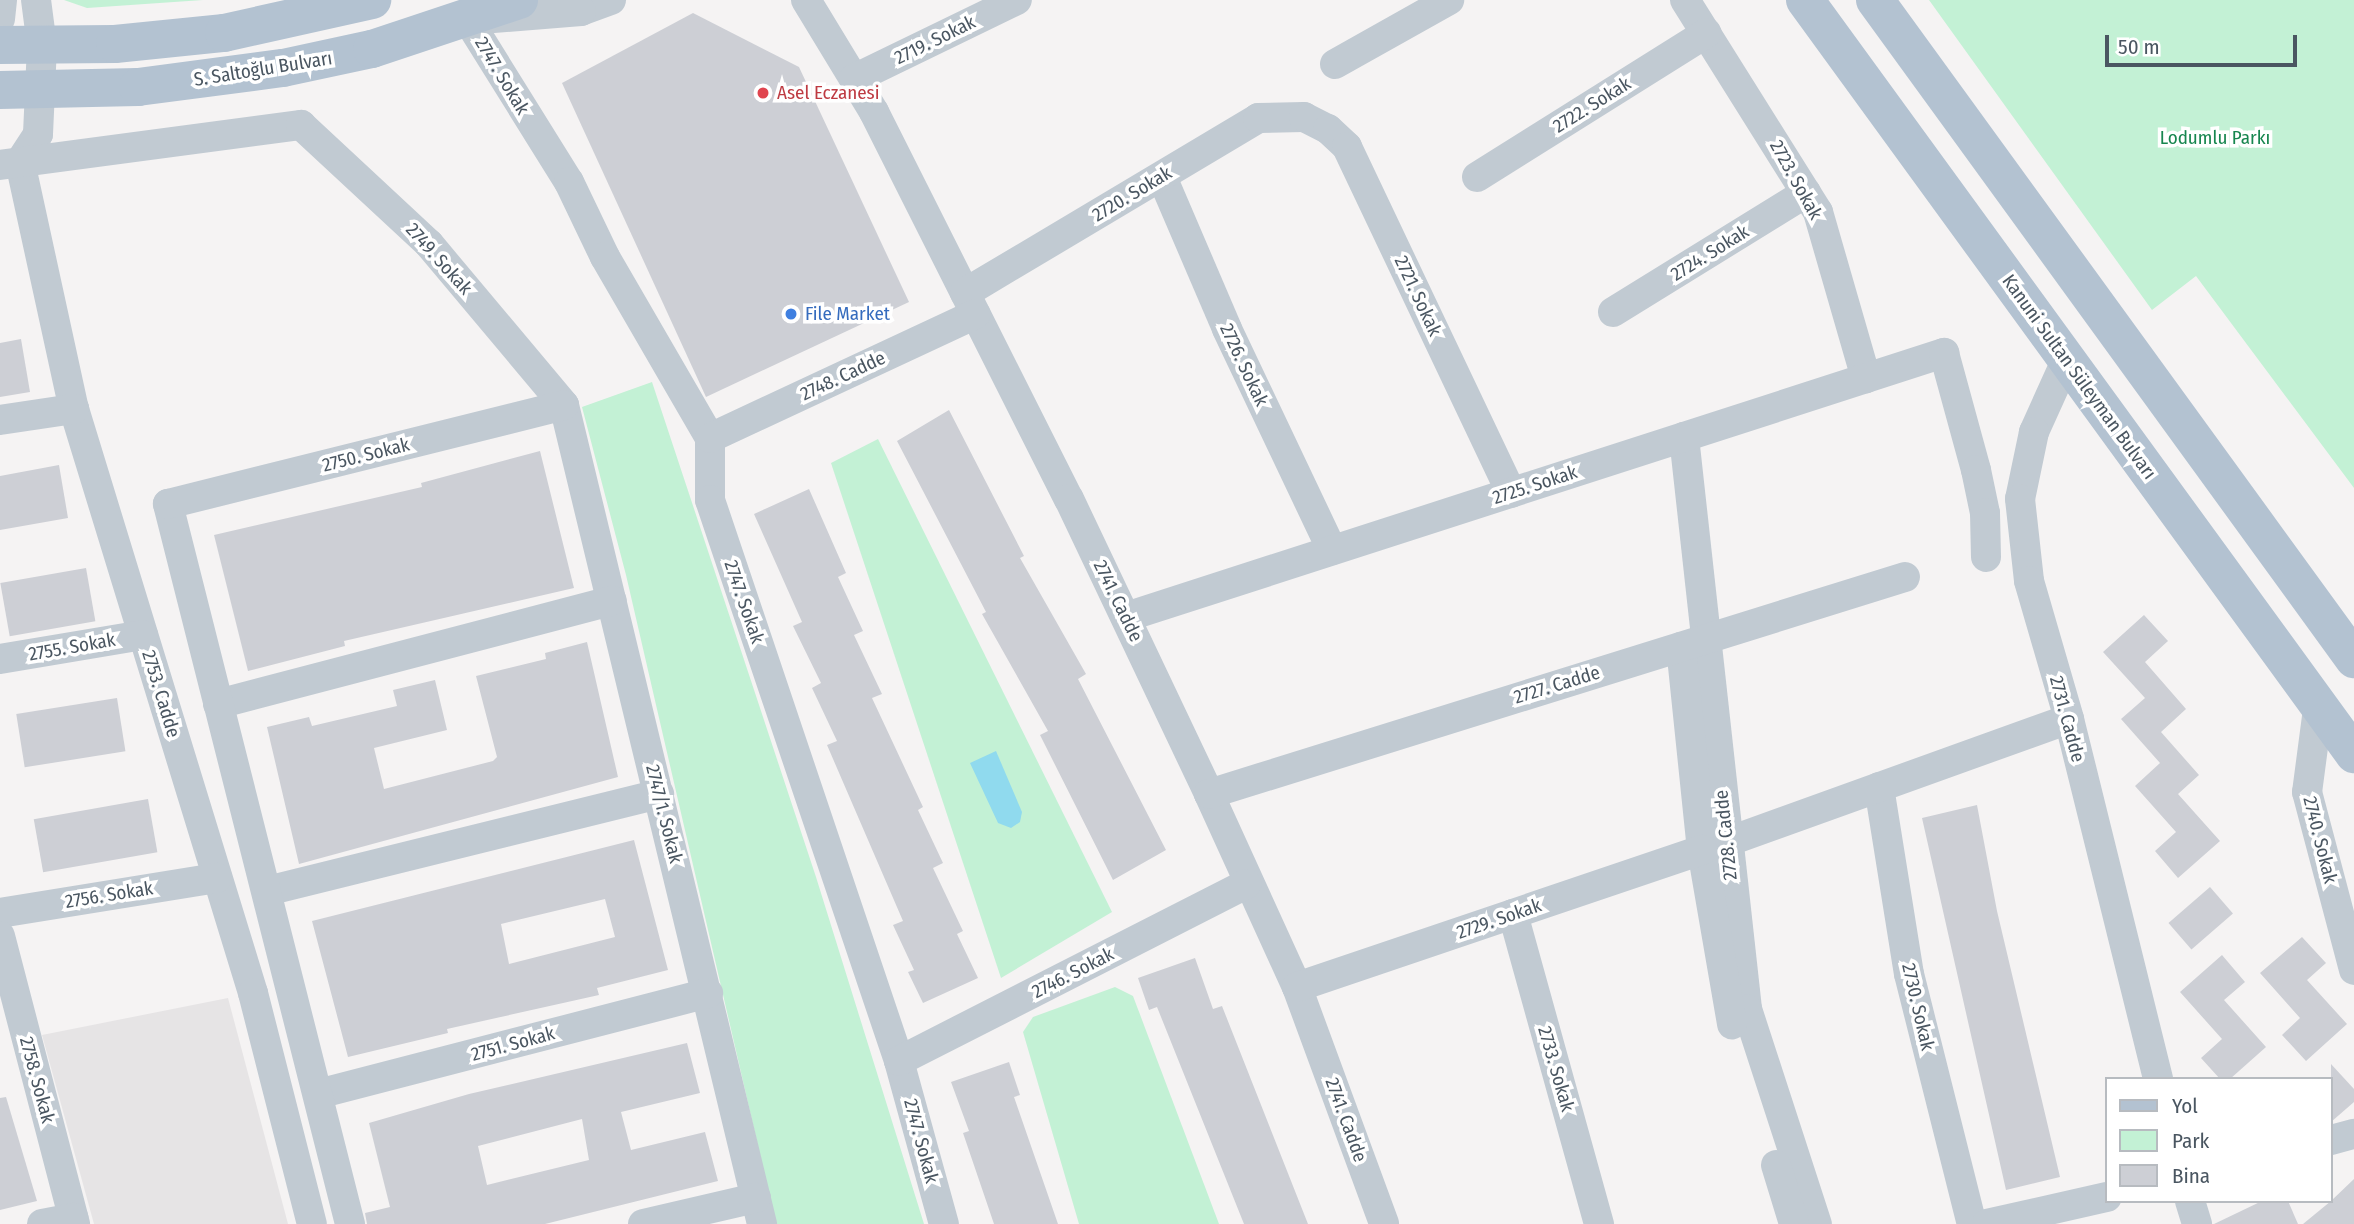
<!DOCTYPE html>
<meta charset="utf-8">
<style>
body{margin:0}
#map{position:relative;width:2354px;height:1224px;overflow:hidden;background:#f5f3f3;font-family:"Fira Sans Condensed",sans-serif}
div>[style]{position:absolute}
.education>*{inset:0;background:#e6e4e5}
.green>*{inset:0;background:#c3f1d5}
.water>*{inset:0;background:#90daee}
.building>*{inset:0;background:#cdcfd5;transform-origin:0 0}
.street>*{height:30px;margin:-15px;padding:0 15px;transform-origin:15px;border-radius:15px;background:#c1cad2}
.primary>*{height:38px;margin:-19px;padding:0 19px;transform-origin:19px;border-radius:19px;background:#b3c2d1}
.dots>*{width:19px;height:19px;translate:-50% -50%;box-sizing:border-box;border:4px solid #fff;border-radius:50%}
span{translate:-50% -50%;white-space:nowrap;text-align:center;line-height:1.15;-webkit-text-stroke:7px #fff;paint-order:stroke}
.street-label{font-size:19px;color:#4a5661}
.health-label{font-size:19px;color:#be3a42}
.left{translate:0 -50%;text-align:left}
.park-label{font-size:19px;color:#17864f}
.shop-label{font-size:19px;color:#366cbe}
.legend{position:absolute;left:2105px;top:1077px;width:228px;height:126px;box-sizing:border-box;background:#fff;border:2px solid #b7bbc0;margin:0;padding:9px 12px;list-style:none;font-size:21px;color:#4a5661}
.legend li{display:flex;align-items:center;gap:14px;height:35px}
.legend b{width:35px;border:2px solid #b7bbc0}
.scale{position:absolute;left:2105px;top:35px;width:192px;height:32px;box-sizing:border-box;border:4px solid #4a5661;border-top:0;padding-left:9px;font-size:21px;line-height:24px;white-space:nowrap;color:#4a5661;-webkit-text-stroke:5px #fff;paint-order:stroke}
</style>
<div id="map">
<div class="education">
<div style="clip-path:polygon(228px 998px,288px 1224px,94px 1224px,42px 1035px)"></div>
</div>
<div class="green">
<div style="clip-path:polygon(64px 0,203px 0,87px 8px)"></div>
<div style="clip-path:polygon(1929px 0,2354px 0,2354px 488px,2196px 276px,2152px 310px)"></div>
<div style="clip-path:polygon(652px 382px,816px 877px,924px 1224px,776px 1224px,626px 575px,582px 407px)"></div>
<div style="clip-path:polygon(878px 439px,1112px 912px,1001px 978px,831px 463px)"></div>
<div style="clip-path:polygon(1115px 987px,1133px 996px,1219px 1224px,1079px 1224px,1023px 1032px,1033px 1017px)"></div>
</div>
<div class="water">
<div style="clip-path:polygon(996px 751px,1022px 812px,1020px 822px,1011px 828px,998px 823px,970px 763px)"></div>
</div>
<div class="building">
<div style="clip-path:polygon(693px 13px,799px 67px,909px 302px,706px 397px,562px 83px)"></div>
<div style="clip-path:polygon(21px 339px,30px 392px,0 397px,0 343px)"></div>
<div style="clip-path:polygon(949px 410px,1024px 556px,1020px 558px,1086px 674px,1078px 679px,1166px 850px,1113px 880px,1040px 735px,1048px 731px,982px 614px,986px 612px,897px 441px)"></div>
<div style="clip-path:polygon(540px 451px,574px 588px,344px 641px,345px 646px,248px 671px,214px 535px,422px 487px,421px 483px)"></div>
<div style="clip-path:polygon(59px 465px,68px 518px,0 530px,0 476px)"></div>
<div style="clip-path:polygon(809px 489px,846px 573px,838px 577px,863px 631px,854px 635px,882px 694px,872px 698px,923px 807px,918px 810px,943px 863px,933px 868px,963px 931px,957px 934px,978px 978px,923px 1003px,908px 972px,914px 970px,893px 925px,903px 921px,827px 745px,837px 741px,812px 688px,821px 683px,793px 626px,802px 622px,754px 514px)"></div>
<div style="left:86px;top:568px;width:54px;height:87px;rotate:80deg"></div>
<div style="clip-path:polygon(2144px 615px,2168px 641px,2145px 662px,2186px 709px,2161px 732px,2199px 775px,2178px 794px,2220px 841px,2178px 878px,2155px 851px,2176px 832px,2135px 786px,2160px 763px,2121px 719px,2145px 698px,2103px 652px)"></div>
<div style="clip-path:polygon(587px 642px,618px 777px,299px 864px,267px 727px,309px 717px,312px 726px,397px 706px,393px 690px,435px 680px,447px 730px,374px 748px,384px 789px,493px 761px,497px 757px,476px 676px,546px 659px,545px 653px)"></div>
<div style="left:117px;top:698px;width:54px;height:102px;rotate:81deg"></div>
<div style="left:148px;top:799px;width:54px;height:116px;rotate:80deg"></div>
<div style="clip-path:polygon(1977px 805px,1997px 911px,2060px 1177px,2006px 1190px,1922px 818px)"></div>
<div style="clip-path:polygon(evenodd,634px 840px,668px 970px,597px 988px,599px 995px,447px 1029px,448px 1033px,348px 1057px,312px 921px,634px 840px,605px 899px,615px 937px,509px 964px,501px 924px,605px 899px)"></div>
<div style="left:2210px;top:887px;width:35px;height:55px;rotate:49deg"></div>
<div style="clip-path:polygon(2302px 937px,2326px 963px,2307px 980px,2347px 1024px,2306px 1061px,2282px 1035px,2300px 1018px,2260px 973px)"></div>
<div style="clip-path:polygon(2222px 955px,2245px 982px,2224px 1000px,2266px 1047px,2230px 1079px,2220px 1079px,2201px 1058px,2222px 1039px,2180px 992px)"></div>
<div style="clip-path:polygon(1195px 958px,1213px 1009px,1222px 1006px,1308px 1224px,1244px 1224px,1157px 1007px,1149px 1010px,1138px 978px)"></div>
<div style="clip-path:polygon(evenodd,687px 1043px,700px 1093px,621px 1112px,631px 1150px,705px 1132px,718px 1181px,545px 1224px,367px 1224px,365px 1213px,390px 1207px,369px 1123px,469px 1094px,687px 1043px,582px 1119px,589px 1160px,487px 1185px,478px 1146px,582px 1119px)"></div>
<div style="clip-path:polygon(1009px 1062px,1020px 1095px,1014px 1097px,1058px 1224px,994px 1224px,963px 1133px,969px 1131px,951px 1082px)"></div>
<div style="clip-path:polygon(2331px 1064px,2354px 1089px,2354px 1102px,2331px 1122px)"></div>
<div style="clip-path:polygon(6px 1097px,37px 1201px,0 1210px,0 1098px)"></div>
<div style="clip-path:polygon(2354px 1179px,2354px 1224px,2303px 1224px,2331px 1201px)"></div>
<div style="clip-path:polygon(2262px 1201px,2288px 1201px,2298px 1224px,2214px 1224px)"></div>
</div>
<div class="street">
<div style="left:611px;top:0;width:32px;rotate:160deg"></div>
<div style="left:581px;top:11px;width:113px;rotate:175.4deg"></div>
<div style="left:468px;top:20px;width:191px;rotate:58.1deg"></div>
<div style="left:569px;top:182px;width:83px;rotate:64.4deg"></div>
<div style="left:605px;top:257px;width:209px;rotate:59.9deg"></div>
<div style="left:710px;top:438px;width:62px;rotate:90deg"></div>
<div style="left:710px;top:500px;width:592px;rotate:71.38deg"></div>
<div style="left:899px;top:1061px;width:169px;rotate:74.6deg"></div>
<div style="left:806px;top:0;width:131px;rotate:58.7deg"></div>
<div style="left:874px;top:112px;width:433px;rotate:63.3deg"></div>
<div style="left:1069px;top:499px;width:327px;rotate:64.6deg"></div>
<div style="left:1209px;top:794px;width:212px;rotate:65.5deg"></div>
<div style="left:1297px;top:987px;width:252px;rotate:69.8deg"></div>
<div style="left:1685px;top:0;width:250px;rotate:57.9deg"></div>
<div style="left:1818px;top:212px;width:173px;rotate:73.9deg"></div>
<div style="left:0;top:19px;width:19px;rotate:-84deg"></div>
<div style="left:1335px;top:64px;width:131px;rotate:-29.3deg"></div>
<div style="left:854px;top:79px;width:181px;rotate:-25.9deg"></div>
<div style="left:20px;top:162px;width:253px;rotate:77.7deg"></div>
<div style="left:74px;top:409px;width:611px;rotate:72.96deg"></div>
<div style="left:253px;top:993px;width:238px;rotate:75.7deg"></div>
<div style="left:20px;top:162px;width:33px;rotate:-57deg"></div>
<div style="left:38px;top:134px;width:88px;rotate:-87.4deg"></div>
<div style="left:42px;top:46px;width:46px;rotate:-97.4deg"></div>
<div style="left:0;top:165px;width:304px;rotate:-7.6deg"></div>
<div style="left:301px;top:125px;width:175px;rotate:42.9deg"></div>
<div style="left:429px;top:244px;width:210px;rotate:50deg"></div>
<div style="left:564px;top:405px;width:843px;rotate:76.41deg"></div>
<div style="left:1162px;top:177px;width:165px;rotate:66.8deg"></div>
<div style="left:1227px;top:329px;width:245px;rotate:64.6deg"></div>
<div style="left:1477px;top:177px;width:271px;rotate:-32.1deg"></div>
<div style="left:965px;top:293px;width:341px;rotate:-30.8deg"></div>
<div style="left:1258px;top:118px;width:46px;rotate:-1.2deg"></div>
<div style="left:1304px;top:117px;width:27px;rotate:27deg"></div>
<div style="left:1328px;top:129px;width:26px;rotate:43deg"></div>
<div style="left:1347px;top:147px;width:383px;rotate:64.6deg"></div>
<div style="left:1613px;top:312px;width:227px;rotate:-31.7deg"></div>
<div style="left:2066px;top:361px;width:78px;rotate:114.3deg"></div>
<div style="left:2034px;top:432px;width:68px;rotate:101.8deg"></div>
<div style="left:2020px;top:499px;width:82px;rotate:83.7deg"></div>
<div style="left:2029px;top:581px;width:144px;rotate:73.8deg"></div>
<div style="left:2069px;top:719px;width:371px;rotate:76.1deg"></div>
<div style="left:0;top:420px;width:75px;rotate:-8.5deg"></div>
<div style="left:1684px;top:437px;width:575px;rotate:83.71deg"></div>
<div style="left:1747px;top:1009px;width:226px;rotate:72deg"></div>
<div style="left:710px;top:438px;width:293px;rotate:-25deg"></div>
<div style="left:1126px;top:617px;width:860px;rotate:-17.89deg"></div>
<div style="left:1944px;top:353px;width:121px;rotate:74.7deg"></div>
<div style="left:1976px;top:470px;width:44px;rotate:78.2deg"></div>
<div style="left:1985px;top:513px;width:44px;rotate:88.7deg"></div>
<div style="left:1681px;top:647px;width:204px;rotate:84.1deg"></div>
<div style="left:1702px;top:850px;width:177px;rotate:80.2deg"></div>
<div style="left:0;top:659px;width:145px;rotate:-9.5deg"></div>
<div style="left:218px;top:704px;width:407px;rotate:-14.7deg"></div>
<div style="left:2318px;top:709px;width:84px;rotate:97.5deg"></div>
<div style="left:2307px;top:792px;width:184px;rotate:75.2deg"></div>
<div style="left:1879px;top:787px;width:189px;rotate:80.9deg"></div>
<div style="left:1909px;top:974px;width:258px;rotate:75.9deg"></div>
<div style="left:1209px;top:794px;width:729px;rotate:-17.32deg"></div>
<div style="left:1727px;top:842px;width:363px;rotate:-19.8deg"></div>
<div style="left:267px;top:891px;width:404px;rotate:-13.9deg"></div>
<div style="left:0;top:913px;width:220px;rotate:-9.2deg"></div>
<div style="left:1513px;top:914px;width:322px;rotate:74.5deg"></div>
<div style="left:0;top:936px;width:298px;rotate:75.4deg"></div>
<div style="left:1297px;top:987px;width:428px;rotate:-18.7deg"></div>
<div style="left:899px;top:1061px;width:390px;rotate:-27deg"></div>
<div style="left:318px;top:1094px;width:403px;rotate:-14.5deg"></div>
<div style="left:2331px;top:1140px;width:24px;rotate:-15deg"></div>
<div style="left:1776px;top:1165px;width:62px;rotate:73deg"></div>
<div style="left:2190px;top:1201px;width:24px;rotate:73deg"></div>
<div style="left:42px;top:1224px;width:32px;rotate:-11deg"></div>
<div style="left:350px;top:1224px;width:743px;rotate:-104.19deg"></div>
<div style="left:168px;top:504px;width:408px;rotate:-14deg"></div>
<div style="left:643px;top:1224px;width:116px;rotate:-13deg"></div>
<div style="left:1987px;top:1224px;width:123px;rotate:-12.7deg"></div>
</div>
<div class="primary">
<div style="left:1805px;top:0;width:933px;rotate:53.94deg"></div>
<div style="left:1875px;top:0;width:815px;rotate:53.99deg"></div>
<div style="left:0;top:45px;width:115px;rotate:-0.5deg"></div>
<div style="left:115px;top:44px;width:110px;rotate:-5.8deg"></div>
<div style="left:224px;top:33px;width:152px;rotate:-12.6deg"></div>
<div style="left:0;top:90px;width:138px;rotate:-1.2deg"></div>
<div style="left:138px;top:87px;width:146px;rotate:-7.5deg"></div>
<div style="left:283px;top:68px;width:91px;rotate:-12.1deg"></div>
<div style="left:372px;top:49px;width:155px;rotate:-18.4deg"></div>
</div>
<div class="dots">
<div style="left:763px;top:93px;background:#e0444e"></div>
<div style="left:791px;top:314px;background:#3f7fe0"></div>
</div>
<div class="street-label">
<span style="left:935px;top:40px;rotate:-26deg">2719. Sokak</span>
<span style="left:263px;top:69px;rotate:-9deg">S. Saltoğlu Bulvarı</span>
<span style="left:502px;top:76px;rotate:59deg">2747. Sokak</span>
<span style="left:1592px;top:105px;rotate:-32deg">2722. Sokak</span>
<span style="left:1796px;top:180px;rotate:61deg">2723. Sokak</span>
<span style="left:1132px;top:194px;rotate:-31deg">2720. Sokak</span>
<span style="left:1710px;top:253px;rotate:-32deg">2724. Sokak</span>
<span style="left:439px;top:259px;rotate:48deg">2749. Sokak</span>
<span style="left:1418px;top:296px;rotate:65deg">2721. Sokak</span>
<span style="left:1244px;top:365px;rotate:65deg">2726. Sokak</span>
<span style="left:843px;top:376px;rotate:-25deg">2748. Cadde</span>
<span style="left:2079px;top:377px;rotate:54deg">Kanuni Sultan Süleyman Bulvarı</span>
<span style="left:366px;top:455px;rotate:-14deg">2750. Sokak</span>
<span style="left:1535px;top:485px;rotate:-18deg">2725. Sokak</span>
<span style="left:1118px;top:601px;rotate:64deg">2741. Cadde</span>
<span style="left:744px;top:602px;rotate:71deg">2747. Sokak</span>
<span style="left:72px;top:647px;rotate:-10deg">2755. Sokak</span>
<span style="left:1557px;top:685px;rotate:-17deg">2727. Cadde</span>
<span style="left:161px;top:694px;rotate:73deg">2753. Cadde</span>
<span style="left:2067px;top:719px;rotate:75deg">2731. Cadde</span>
<span style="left:664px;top:814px;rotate:76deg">2747/1. Sokak</span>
<span style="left:1726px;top:835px;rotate:-96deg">2728. Cadde</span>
<span style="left:2320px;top:840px;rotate:76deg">2740. Sokak</span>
<span style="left:109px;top:895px;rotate:-9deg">2756. Sokak</span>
<span style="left:1499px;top:919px;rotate:-19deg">2729. Sokak</span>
<span style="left:1073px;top:973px;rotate:-27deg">2746. Sokak</span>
<span style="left:1918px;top:1007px;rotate:77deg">2730. Sokak</span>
<span style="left:513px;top:1044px;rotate:-15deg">2751. Sokak</span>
<span style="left:1556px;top:1069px;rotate:74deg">2733. Sokak</span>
<span style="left:37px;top:1080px;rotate:75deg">2758. Sokak</span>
<span style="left:1346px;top:1120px;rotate:70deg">2741. Cadde</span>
<span style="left:921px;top:1141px;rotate:75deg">2747. Sokak</span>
</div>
<div class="health-label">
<span class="left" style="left:777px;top:93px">Asel Eczanesi</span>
</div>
<div class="park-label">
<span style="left:2215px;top:138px">Lodumlu Parkı</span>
</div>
<div class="shop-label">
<span class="left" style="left:805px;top:314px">File Market</span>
</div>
<ul class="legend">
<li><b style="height:9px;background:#b3c2d1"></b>Yol</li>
<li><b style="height:19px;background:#c3f1d5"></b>Park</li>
<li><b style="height:19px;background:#cdcfd5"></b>Bina</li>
</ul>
<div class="scale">50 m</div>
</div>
